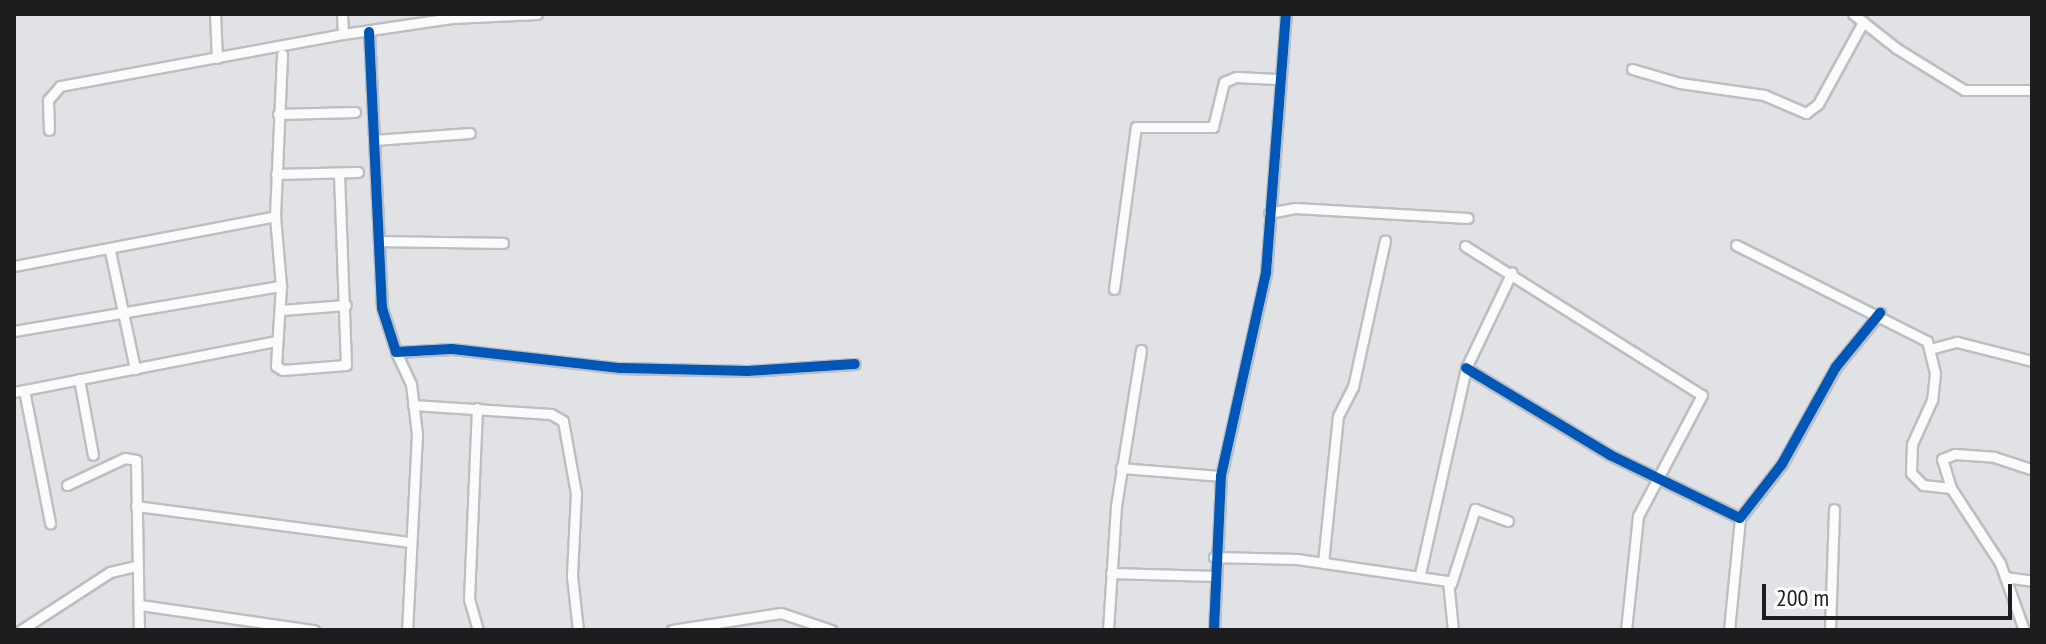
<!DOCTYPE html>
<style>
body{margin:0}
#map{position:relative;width:2046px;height:644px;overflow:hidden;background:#e0e2e5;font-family:"PT Sans Narrow",sans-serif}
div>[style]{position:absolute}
.roads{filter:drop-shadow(2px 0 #bdbec1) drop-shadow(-2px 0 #bdbec1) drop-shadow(0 2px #bdbec1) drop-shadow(0 -2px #bdbec1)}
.minor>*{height:9px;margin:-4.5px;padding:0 4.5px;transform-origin:4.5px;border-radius:4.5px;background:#fafbfb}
.cycleway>*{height:10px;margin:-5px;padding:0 5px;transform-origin:5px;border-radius:5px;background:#0057b8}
span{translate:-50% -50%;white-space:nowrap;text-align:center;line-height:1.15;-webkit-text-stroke:7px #fff;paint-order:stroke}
.frame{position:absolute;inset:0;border:16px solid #1c1d1f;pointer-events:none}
.scale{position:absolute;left:1762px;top:584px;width:250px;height:36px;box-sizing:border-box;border:4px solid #1c1d1f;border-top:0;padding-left:10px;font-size:24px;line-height:28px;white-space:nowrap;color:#1c1d1f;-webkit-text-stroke:6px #fff;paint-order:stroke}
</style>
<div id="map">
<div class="roads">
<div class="minor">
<div style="left:215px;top:14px;width:44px;rotate:87.4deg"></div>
<div style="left:342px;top:14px;width:20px;rotate:87deg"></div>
<div style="left:343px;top:34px;width:110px;rotate:-8.4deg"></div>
<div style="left:452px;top:18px;width:85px;rotate:-2.7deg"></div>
<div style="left:1853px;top:14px;width:55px;rotate:38.3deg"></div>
<div style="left:1896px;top:48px;width:80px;rotate:31.7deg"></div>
<div style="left:1964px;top:90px;width:68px"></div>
<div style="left:369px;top:32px;width:276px;rotate:87.3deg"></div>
<div style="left:382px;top:308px;width:46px;rotate:72.3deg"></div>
<div style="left:396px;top:352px;width:56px;rotate:-3.1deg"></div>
<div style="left:452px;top:349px;width:169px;rotate:6.5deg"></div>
<div style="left:620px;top:368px;width:128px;rotate:1.3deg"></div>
<div style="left:748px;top:371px;width:107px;rotate:-3.7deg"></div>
<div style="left:1632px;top:69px;width:50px;rotate:16.3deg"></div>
<div style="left:1680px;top:83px;width:85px;rotate:8.1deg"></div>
<div style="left:1764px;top:95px;width:46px;rotate:23.2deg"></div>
<div style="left:1806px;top:113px;width:15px;rotate:-37deg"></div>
<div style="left:1818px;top:104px;width:94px;rotate:-61.2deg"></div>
<div style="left:278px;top:114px;width:77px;rotate:-1.5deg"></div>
<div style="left:49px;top:130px;width:30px;rotate:-92deg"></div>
<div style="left:48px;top:100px;width:18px;rotate:-49deg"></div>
<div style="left:60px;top:86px;width:288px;rotate:-10.4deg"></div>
<div style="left:374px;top:140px;width:96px;rotate:-4.2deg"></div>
<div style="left:276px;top:174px;width:82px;rotate:-1.4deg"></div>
<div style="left:1269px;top:213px;width:26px;rotate:-11deg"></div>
<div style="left:1295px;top:208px;width:173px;rotate:3.3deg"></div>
<div style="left:379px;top:241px;width:124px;rotate:0.9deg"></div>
<div style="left:1736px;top:245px;width:214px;rotate:26.7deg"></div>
<div style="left:1927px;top:341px;width:33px;rotate:76deg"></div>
<div style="left:1935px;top:373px;width:27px;rotate:96deg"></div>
<div style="left:1932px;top:400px;width:48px;rotate:114.4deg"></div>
<div style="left:1912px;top:444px;width:29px;rotate:92deg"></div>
<div style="left:1911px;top:473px;width:17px;rotate:45deg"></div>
<div style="left:1923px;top:485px;width:28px;rotate:6deg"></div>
<div style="left:1465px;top:246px;width:280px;rotate:32.2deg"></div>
<div style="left:1702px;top:395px;width:137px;rotate:117.9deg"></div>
<div style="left:1638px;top:516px;width:115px;rotate:96deg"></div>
<div style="left:110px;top:251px;width:121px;rotate:78deg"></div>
<div style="left:14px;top:266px;width:266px;rotate:-10.8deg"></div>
<div style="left:281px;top:286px;width:80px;rotate:93.6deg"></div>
<div style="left:276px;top:366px;width:8px;rotate:30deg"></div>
<div style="left:283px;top:370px;width:63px;rotate:-4.5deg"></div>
<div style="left:346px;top:365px;width:192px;rotate:-92.1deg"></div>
<div style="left:1114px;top:289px;width:163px;rotate:-82.3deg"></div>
<div style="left:1136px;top:127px;width:77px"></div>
<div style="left:1213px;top:127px;width:46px;rotate:-76.3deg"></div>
<div style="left:1224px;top:82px;width:13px;rotate:-23deg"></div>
<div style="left:1236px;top:77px;width:41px;rotate:2.8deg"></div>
<div style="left:281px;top:310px;width:65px;rotate:-4.4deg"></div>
<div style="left:14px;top:331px;width:271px;rotate:-9.6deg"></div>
<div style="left:281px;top:286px;width:70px;rotate:-94.9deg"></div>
<div style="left:275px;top:216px;width:162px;rotate:-87.5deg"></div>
<div style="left:1930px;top:349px;width:28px;rotate:-15deg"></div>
<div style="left:1957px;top:342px;width:77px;rotate:14.2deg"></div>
<div style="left:396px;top:352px;width:35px;rotate:65deg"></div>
<div style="left:411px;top:384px;width:50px;rotate:83.2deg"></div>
<div style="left:417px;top:434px;width:196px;rotate:92.9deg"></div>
<div style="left:1466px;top:368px;width:168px;rotate:31.1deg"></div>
<div style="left:1610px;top:455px;width:144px;rotate:25.9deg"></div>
<div style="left:1740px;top:518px;width:68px;rotate:-52.1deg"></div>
<div style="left:1782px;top:464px;width:111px;rotate:-60.9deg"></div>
<div style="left:1836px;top:367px;width:70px;rotate:-50.8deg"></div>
<div style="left:79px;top:379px;width:77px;rotate:79.6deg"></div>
<div style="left:24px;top:390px;width:136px;rotate:78.9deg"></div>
<div style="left:14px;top:392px;width:267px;rotate:-11deg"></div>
<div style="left:413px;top:405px;width:138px;rotate:3.7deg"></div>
<div style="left:551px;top:414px;width:14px;rotate:30deg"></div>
<div style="left:563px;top:421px;width:73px;rotate:79.8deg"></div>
<div style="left:576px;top:493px;width:83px;rotate:92.8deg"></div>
<div style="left:572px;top:576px;width:54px;rotate:83.7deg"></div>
<div style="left:477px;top:408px;width:191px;rotate:92.4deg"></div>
<div style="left:469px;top:599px;width:32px;rotate:74deg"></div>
<div style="left:1121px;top:468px;width:100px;rotate:4.6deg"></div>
<div style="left:67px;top:485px;width:64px;rotate:-25deg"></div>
<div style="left:125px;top:458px;width:11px;rotate:10deg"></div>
<div style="left:136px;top:460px;width:170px;rotate:89deg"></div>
<div style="left:136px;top:506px;width:276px;rotate:7.5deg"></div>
<div style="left:1214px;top:557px;width:83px;rotate:1.4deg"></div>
<div style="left:1297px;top:559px;width:153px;rotate:8.3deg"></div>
<div style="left:1448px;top:581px;width:49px;rotate:84.2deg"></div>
<div style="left:1323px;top:563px;width:148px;rotate:-84.2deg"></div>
<div style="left:1338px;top:416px;width:33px;rotate:-63deg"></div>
<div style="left:1353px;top:387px;width:150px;rotate:-77.7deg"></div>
<div style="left:1111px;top:573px;width:104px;rotate:1.7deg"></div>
<div style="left:1420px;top:574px;width:211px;rotate:-77.4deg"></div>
<div style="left:1466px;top:368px;width:106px;rotate:-64.4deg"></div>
<div style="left:2005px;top:577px;width:27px;rotate:8deg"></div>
<div style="left:1451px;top:584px;width:79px;rotate:-72.3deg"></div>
<div style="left:1475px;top:509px;width:35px;rotate:20deg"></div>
<div style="left:140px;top:605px;width:176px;rotate:8.2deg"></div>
<div style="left:21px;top:630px;width:106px;rotate:-33.1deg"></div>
<div style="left:110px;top:572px;width:28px;rotate:-13deg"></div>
<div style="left:672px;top:630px;width:110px;rotate:-8.9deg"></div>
<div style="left:781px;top:613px;width:53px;rotate:18.8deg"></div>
<div style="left:1108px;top:630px;width:124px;rotate:-86.3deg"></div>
<div style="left:1116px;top:506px;width:158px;rotate:-80.9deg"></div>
<div style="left:1214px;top:630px;width:154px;rotate:-87.4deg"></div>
<div style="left:1221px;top:476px;width:208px;rotate:-77.5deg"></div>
<div style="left:1266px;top:273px;width:260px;rotate:-85.6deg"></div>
<div style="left:1729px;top:630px;width:113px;rotate:-84.4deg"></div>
<div style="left:1830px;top:630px;width:121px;rotate:-88.1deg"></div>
<div style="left:2024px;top:630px;width:71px;rotate:-109.7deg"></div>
<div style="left:2000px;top:563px;width:90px;rotate:-123.2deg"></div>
<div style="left:1951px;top:488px;width:30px;rotate:-107deg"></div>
<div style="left:1942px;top:459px;width:14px;rotate:-21deg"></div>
<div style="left:1955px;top:454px;width:39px;rotate:4deg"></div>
<div style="left:1994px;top:457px;width:40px;rotate:18deg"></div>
</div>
</div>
<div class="cycleway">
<div style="left:369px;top:32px;width:276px;rotate:87.3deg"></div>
<div style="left:382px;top:308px;width:46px;rotate:72.3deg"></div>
<div style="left:396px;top:352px;width:56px;rotate:-3.1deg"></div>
<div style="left:452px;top:349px;width:169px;rotate:6.5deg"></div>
<div style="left:620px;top:368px;width:128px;rotate:1.3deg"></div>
<div style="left:748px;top:371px;width:107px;rotate:-3.7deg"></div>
<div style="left:1466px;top:368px;width:168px;rotate:31.1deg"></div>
<div style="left:1610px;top:455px;width:144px;rotate:25.9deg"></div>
<div style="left:1740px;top:518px;width:68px;rotate:-52.1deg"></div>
<div style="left:1782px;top:464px;width:111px;rotate:-60.9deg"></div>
<div style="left:1836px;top:367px;width:70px;rotate:-50.8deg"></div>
<div style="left:1214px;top:630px;width:154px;rotate:-87.4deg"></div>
<div style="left:1221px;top:476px;width:208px;rotate:-77.5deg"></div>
<div style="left:1266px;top:273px;width:260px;rotate:-85.6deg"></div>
</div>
<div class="frame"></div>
<div class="scale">200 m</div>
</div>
